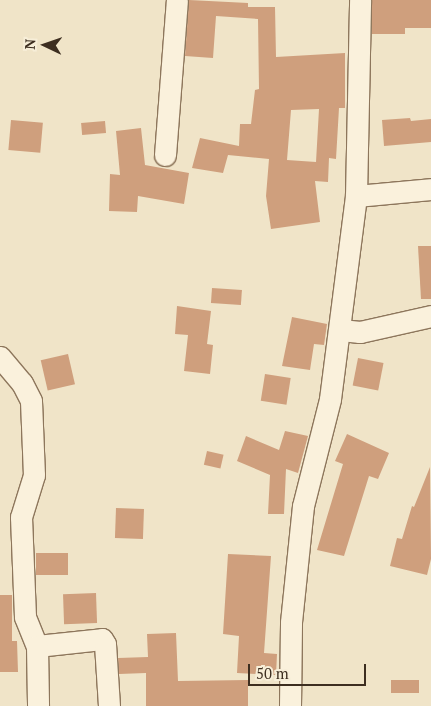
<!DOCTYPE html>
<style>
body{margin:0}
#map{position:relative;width:431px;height:706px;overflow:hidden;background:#f0e4c8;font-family:"PT Serif",serif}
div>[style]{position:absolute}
.building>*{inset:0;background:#cf9f7d;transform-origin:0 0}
.roads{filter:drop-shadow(1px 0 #8d765c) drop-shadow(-1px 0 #8d765c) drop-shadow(0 1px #8d765c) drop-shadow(0 -1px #8d765c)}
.minor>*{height:21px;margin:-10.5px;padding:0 10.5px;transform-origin:10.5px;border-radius:10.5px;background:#faf1dc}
span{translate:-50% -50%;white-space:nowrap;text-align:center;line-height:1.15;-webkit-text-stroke:4px #f7eed8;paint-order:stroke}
.north{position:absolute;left:20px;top:20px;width:50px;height:50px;-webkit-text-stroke:4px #f7eed8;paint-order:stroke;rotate:273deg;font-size:14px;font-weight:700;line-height:20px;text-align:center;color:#3d2e20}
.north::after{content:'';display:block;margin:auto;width:18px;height:22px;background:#3d2e20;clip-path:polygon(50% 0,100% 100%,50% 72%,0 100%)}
.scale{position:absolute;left:248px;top:664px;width:118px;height:22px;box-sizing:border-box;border:2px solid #3d2e20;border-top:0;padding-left:6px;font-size:15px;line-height:18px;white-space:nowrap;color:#3d2e20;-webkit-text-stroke:4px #f7eed8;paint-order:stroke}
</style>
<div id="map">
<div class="building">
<div style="clip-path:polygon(evenodd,189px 0,248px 3px,248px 7px,275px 7px,276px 57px,345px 53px,345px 108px,339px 108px,336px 159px,329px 158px,328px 182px,315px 181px,320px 222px,271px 229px,266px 196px,269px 159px,228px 155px,223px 173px,192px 168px,200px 138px,239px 146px,240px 124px,251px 124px,255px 90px,259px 89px,258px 19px,216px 16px,213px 58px,185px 56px,189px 0,319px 109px,316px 162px,287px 160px,291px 110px,319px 109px)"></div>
<div style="clip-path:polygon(372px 0,431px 0,431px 28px,405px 28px,405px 34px,372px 34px)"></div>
<div style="clip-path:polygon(410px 118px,411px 121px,431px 119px,431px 142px,384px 146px,382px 120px)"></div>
<div style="left:11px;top:120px;width:32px;height:30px;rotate:5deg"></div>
<div style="left:105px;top:121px;width:12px;height:24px;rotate:85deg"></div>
<div style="clip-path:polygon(141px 128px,145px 165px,189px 173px,184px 204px,138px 196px,137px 212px,109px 211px,110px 174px,120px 175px,116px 131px)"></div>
<div style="clip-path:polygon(418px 246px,431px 246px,431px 299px,421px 299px)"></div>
<div style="left:212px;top:288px;width:30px;height:15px;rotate:4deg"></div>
<div style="clip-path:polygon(177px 306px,211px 311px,207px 344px,213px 345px,210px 374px,184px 371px,188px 335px,175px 334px)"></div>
<div style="clip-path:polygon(292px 317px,327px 324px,324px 345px,314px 344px,310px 370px,282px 366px)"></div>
<div style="left:68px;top:354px;width:31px;height:28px;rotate:77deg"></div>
<div style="left:358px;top:358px;width:26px;height:28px;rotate:11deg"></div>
<div style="left:265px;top:374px;width:26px;height:27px;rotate:9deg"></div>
<div style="clip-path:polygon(285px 431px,308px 436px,298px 473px,286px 469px,284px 514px,268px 514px,270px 475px,237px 461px,246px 436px,279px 450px)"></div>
<div style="clip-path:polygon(347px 434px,389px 453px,378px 479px,369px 476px,344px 556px,317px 550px,343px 464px,335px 461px)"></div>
<div style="left:207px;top:451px;width:17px;height:14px;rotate:13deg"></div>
<div style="clip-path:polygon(430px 467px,431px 559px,427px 575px,390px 566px,397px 538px,402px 539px,412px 506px,414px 507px)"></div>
<div style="left:116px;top:508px;width:28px;height:30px;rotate:2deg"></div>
<div style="left:36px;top:553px;width:32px;height:22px"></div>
<div style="clip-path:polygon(228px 554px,271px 556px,264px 653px,277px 654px,276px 675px,237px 673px,239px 636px,223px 634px)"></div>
<div style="left:96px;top:593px;width:30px;height:33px;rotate:88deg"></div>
<div style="clip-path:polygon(0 595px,12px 595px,12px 641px,17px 641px,18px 672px,0 672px)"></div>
<div style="clip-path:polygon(176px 633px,178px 681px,248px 680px,248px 706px,146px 706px,146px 673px,119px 674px,118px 658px,148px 657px,147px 634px)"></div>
<div style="left:391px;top:680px;width:28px;height:13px"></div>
</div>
<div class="roads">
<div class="minor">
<div style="left:165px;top:155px;width:155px;rotate:-85.6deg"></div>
<div style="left:356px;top:196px;width:75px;rotate:-5.3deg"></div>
<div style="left:341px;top:330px;width:19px;rotate:6deg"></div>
<div style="left:360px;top:332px;width:73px;rotate:-12.7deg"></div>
<div style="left:0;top:357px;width:34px;rotate:50deg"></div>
<div style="left:22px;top:383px;width:20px;rotate:63deg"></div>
<div style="left:31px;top:401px;width:74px;rotate:87.7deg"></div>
<div style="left:34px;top:475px;width:44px;rotate:107.2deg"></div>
<div style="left:21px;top:517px;width:100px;rotate:87.7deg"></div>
<div style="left:25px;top:617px;width:31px;rotate:68deg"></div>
<div style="left:37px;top:646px;width:65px;rotate:-6.1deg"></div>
<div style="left:102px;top:639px;width:6px;rotate:59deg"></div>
<div style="left:105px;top:644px;width:62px;rotate:86.3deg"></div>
<div style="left:37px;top:646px;width:60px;rotate:89deg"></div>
<div style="left:290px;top:706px;width:84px;rotate:-89.3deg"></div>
<div style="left:291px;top:622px;width:117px;rotate:-84.1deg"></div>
<div style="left:303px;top:506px;width:110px;rotate:-75.8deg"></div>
<div style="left:330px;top:399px;width:205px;rotate:-82.7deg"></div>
<div style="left:356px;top:196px;width:196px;rotate:-88.8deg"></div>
</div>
</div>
<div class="north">N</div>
<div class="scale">50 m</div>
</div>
